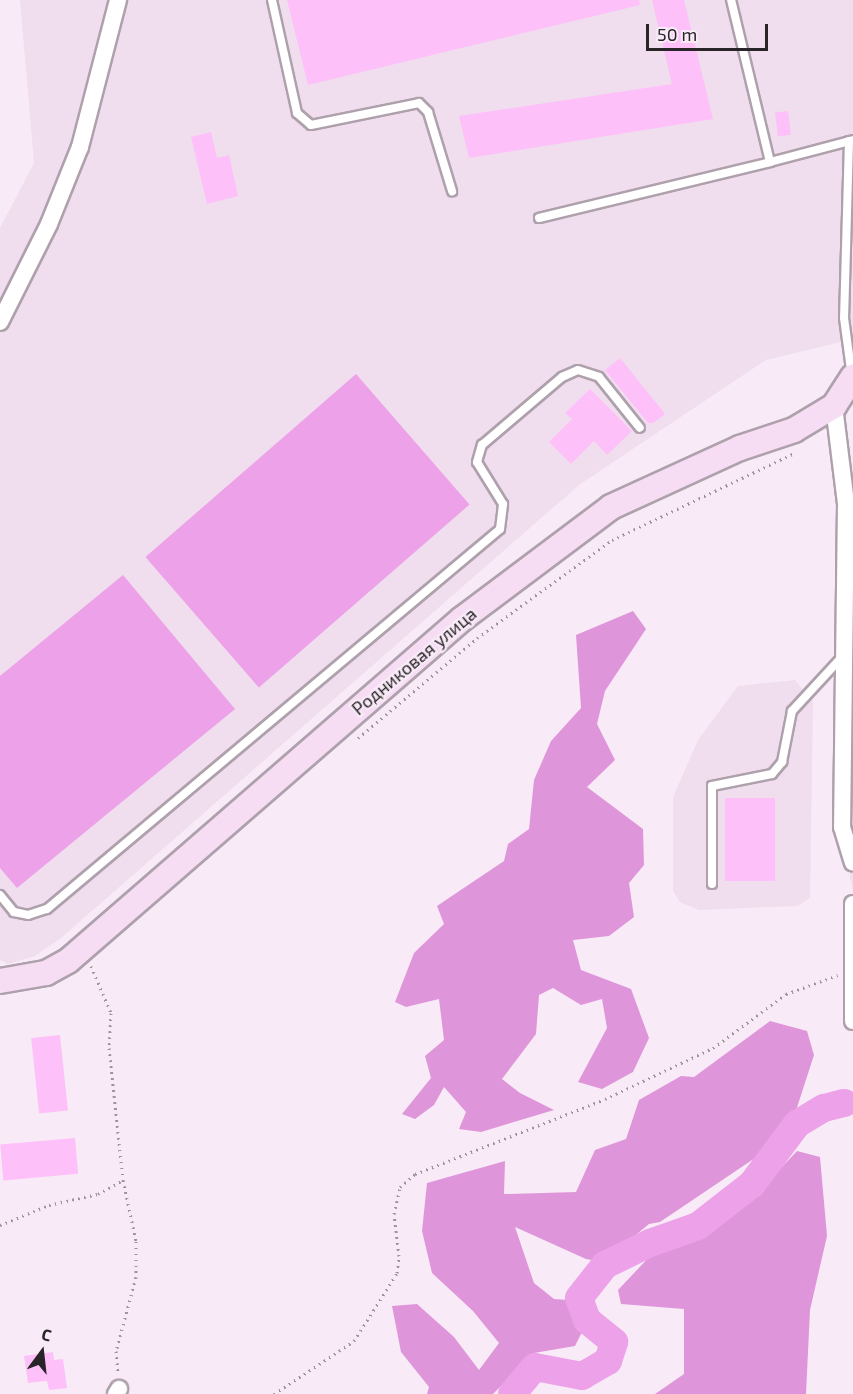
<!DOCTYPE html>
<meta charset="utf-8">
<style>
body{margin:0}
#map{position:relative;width:853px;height:1394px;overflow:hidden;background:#f8ebf7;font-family:"Exo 2",sans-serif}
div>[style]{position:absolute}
.built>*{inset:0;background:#f0ddee}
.forest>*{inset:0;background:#df95da}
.water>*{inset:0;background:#eca1e8;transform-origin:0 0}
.river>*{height:28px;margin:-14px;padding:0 14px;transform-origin:14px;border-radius:14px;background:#eca1e8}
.building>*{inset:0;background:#fdc0f9;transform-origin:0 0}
.path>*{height:3px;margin-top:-1.5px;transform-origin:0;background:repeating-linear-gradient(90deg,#9d949c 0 1.5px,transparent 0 6px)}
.roads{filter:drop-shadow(2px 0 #aea1ac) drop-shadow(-2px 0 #aea1ac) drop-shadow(0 2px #aea1ac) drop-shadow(0 -2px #aea1ac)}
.lane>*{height:8px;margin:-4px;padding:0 4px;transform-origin:4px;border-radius:4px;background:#fff}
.street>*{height:16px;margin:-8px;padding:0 8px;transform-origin:8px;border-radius:8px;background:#fff}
.secondary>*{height:24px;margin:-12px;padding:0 12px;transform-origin:12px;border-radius:12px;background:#f6ddf4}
span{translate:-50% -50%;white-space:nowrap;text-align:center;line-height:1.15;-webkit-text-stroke:4.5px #f8ebf7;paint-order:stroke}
.street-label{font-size:18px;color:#292428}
.north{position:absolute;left:12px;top:1322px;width:60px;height:60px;-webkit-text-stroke:4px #f8ebf7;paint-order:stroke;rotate:15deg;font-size:16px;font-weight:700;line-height:24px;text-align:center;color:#292428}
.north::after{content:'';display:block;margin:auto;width:21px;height:27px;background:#292428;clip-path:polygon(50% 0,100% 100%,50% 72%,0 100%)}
.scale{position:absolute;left:646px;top:24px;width:122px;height:27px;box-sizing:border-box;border:3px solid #292428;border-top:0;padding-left:8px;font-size:18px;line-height:21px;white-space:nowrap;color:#292428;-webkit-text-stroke:4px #f8ebf7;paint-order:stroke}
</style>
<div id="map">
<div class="built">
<div style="clip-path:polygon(20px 0,853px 0,853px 339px,766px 360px,579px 485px,61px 938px,35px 956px,8px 964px,0 960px,0 228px,34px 163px)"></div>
<div style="clip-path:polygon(853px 446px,853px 890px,850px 878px)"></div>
<div style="clip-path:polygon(795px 680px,813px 702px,810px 898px,798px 906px,699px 910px,680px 902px,673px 891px,673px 797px,698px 740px,738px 686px)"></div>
</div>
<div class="forest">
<div style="clip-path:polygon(633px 611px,646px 629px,605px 691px,597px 724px,615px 760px,587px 787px,643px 829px,644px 865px,629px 883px,634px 917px,609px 936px,573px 940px,581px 970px,631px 989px,649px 1038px,633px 1072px,602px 1089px,578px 1082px,607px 1028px,602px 999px,581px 1005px,553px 988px,539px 995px,536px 1034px,502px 1079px,520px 1093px,554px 1110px,481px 1132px,459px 1129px,466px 1112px,444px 1087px,434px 1105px,415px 1119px,402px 1114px,431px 1078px,425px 1056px,444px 1040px,439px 999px,406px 1007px,395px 1002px,414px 953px,444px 924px,437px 906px,504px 861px,508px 844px,529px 829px,534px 780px,551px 741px,581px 708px,576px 635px)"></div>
<div style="clip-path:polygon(770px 1021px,807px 1031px,814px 1055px,792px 1123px,758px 1156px,660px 1222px,649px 1224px,603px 1262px,586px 1259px,515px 1227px,534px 1283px,554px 1299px,583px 1301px,589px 1318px,575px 1346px,534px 1353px,493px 1394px,427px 1394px,429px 1387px,401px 1352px,392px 1306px,417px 1304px,454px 1337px,479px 1370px,499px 1343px,473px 1311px,432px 1273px,422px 1231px,427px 1183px,505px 1161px,504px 1194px,576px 1192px,595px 1150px,626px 1139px,639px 1100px,681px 1076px,694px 1077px)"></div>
<div style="clip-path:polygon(797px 1151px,820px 1157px,827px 1236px,810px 1310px,806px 1394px,655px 1394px,684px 1374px,684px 1309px,621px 1304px,618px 1290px,652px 1254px,686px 1242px,746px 1205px)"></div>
</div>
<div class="water">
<div style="left:356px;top:374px;width:173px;height:279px;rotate:49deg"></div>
<div style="clip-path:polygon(123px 575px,235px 709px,17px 888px,0 868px,0 676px)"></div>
</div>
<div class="river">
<div style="left:512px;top:1394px;width:35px;rotate:-50deg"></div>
<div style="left:535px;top:1367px;width:48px;rotate:10.8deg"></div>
<div style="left:582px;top:1376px;width:30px;rotate:-30deg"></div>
<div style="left:608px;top:1361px;width:20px;rotate:-72deg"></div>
<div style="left:614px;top:1342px;width:35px;rotate:-141deg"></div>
<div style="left:587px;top:1320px;width:23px;rotate:-110deg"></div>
<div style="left:579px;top:1298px;width:42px;rotate:-51.8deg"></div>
<div style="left:605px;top:1265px;width:50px;rotate:-26.1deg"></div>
<div style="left:650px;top:1243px;width:51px;rotate:-19.5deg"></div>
<div style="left:698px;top:1226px;width:68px;rotate:-37.9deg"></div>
<div style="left:752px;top:1184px;width:75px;rotate:-53.1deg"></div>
<div style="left:797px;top:1124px;width:31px;rotate:-31deg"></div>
<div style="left:824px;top:1108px;width:21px;rotate:-14deg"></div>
</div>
<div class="building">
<div style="clip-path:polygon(287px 0,639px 0,640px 5px,308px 85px)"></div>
<div style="clip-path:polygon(652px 0,684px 0,713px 119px,469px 158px,459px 116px,672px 84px)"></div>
<div style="left:788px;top:111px;width:24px;height:13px;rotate:83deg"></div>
<div style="clip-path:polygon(211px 132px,217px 158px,229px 155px,238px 196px,207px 204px,191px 137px)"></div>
<div style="clip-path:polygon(620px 358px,665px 414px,653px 423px,648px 423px,605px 370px)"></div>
<div style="clip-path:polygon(590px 389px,632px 431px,607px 455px,594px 441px,571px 464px,549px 442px,572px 419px,565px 413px)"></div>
<div style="left:725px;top:798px;width:50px;height:83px"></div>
<div style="left:60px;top:1035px;width:76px;height:29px;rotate:84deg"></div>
<div style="left:75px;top:1138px;width:36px;height:75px;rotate:85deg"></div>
<div style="clip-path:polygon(53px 1352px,54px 1360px,63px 1359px,67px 1388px,49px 1390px,47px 1381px,28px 1383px,24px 1356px)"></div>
</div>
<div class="path">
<div style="left:358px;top:738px;width:155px;rotate:-40deg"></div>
<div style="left:477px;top:638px;width:167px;rotate:-36deg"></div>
<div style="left:612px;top:540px;width:202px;rotate:-25.5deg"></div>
<div style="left:91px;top:966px;width:51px;rotate:66.9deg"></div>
<div style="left:111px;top:1013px;width:35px;rotate:93deg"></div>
<div style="left:109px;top:1048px;width:133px;rotate:83.9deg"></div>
<div style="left:123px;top:1180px;width:62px;rotate:78deg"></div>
<div style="left:136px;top:1241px;width:36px;rotate:90deg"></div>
<div style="left:136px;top:1277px;width:77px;rotate:105.1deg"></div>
<div style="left:116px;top:1351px;width:22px;rotate:85deg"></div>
<div style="left:0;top:1225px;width:53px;rotate:-22.2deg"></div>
<div style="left:49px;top:1205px;width:50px;rotate:-12.7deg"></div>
<div style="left:98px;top:1194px;width:29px;rotate:-29deg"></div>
<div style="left:274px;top:1394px;width:96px;rotate:-33.5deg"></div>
<div style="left:354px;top:1341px;width:80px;rotate:-57.7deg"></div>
<div style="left:397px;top:1273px;width:17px;rotate:-83deg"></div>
<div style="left:399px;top:1256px;width:42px;rotate:-96.8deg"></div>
<div style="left:394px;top:1214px;width:28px;rotate:-77deg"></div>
<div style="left:400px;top:1187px;width:20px;rotate:-41deg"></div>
<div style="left:415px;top:1174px;width:204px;rotate:-21.5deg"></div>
<div style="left:605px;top:1099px;width:119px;rotate:-25.3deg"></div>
<div style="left:713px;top:1048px;width:91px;rotate:-36.5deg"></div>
<div style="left:786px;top:994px;width:55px;rotate:-20.1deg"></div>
</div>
<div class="roads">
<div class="lane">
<div style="left:272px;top:0;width:116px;rotate:77.5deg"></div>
<div style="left:297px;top:113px;width:18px;rotate:41deg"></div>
<div style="left:311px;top:125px;width:110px;rotate:-11.5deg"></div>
<div style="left:419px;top:103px;width:13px;rotate:45deg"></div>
<div style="left:428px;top:112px;width:83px;rotate:73.1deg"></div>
<div style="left:849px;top:141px;width:177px;rotate:91.6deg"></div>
<div style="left:844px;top:318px;width:60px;rotate:82.3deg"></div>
<div style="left:770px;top:162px;width:86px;rotate:-14.8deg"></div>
<div style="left:539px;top:218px;width:238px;rotate:-13.6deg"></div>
<div style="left:770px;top:162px;width:167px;rotate:-103.5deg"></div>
<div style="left:712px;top:884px;width:98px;rotate:-90deg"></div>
<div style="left:712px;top:786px;width:61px;rotate:-11.3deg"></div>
<div style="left:772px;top:774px;width:16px;rotate:-50deg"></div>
<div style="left:782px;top:762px;width:52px;rotate:-78.9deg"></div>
<div style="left:792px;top:711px;width:75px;rotate:-47.2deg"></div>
<div style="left:0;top:895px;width:22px;rotate:51deg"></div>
<div style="left:14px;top:912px;width:14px;rotate:12deg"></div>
<div style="left:28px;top:915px;width:20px;rotate:-18deg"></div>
<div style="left:47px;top:909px;width:591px;rotate:-39.99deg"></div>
<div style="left:500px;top:529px;width:25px;rotate:-83deg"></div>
<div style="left:503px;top:504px;width:49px;rotate:-121.8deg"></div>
<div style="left:477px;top:462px;width:18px;rotate:-74deg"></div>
<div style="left:482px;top:445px;width:105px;rotate:-40.4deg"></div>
<div style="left:562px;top:377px;width:17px;rotate:-24deg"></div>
<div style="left:578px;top:370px;width:22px;rotate:18deg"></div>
<div style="left:599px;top:377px;width:65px;rotate:51.2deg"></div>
</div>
<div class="street">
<div style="left:0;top:322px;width:110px;rotate:-63.4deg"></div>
<div style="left:49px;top:224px;width:83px;rotate:-68.1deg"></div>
<div style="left:80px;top:147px;width:152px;rotate:-75.5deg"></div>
<div style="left:834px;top:406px;width:99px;rotate:83deg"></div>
<div style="left:846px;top:504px;width:323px;rotate:90.7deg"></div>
<div style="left:842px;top:827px;width:37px;rotate:73deg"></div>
<div style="left:853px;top:904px;width:117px;rotate:90deg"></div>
<div style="left:116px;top:1394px;width:6px;rotate:-59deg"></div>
</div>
<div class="secondary">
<div style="left:0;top:981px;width:47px;rotate:-9.9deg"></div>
<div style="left:46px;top:973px;width:25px;rotate:-29deg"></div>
<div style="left:68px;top:961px;width:522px;rotate:-40.96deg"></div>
<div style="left:462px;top:619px;width:186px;rotate:-36.9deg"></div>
<div style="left:611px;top:507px;width:142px;rotate:-24.6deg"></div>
<div style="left:740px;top:448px;width:57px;rotate:-18.4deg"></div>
<div style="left:794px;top:430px;width:47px;rotate:-31deg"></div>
<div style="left:834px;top:406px;width:35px;rotate:-57deg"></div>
</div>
</div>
<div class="street-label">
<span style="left:414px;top:661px;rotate:-40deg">Родниковая улица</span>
</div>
<div class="north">С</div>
<div class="scale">50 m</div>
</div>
